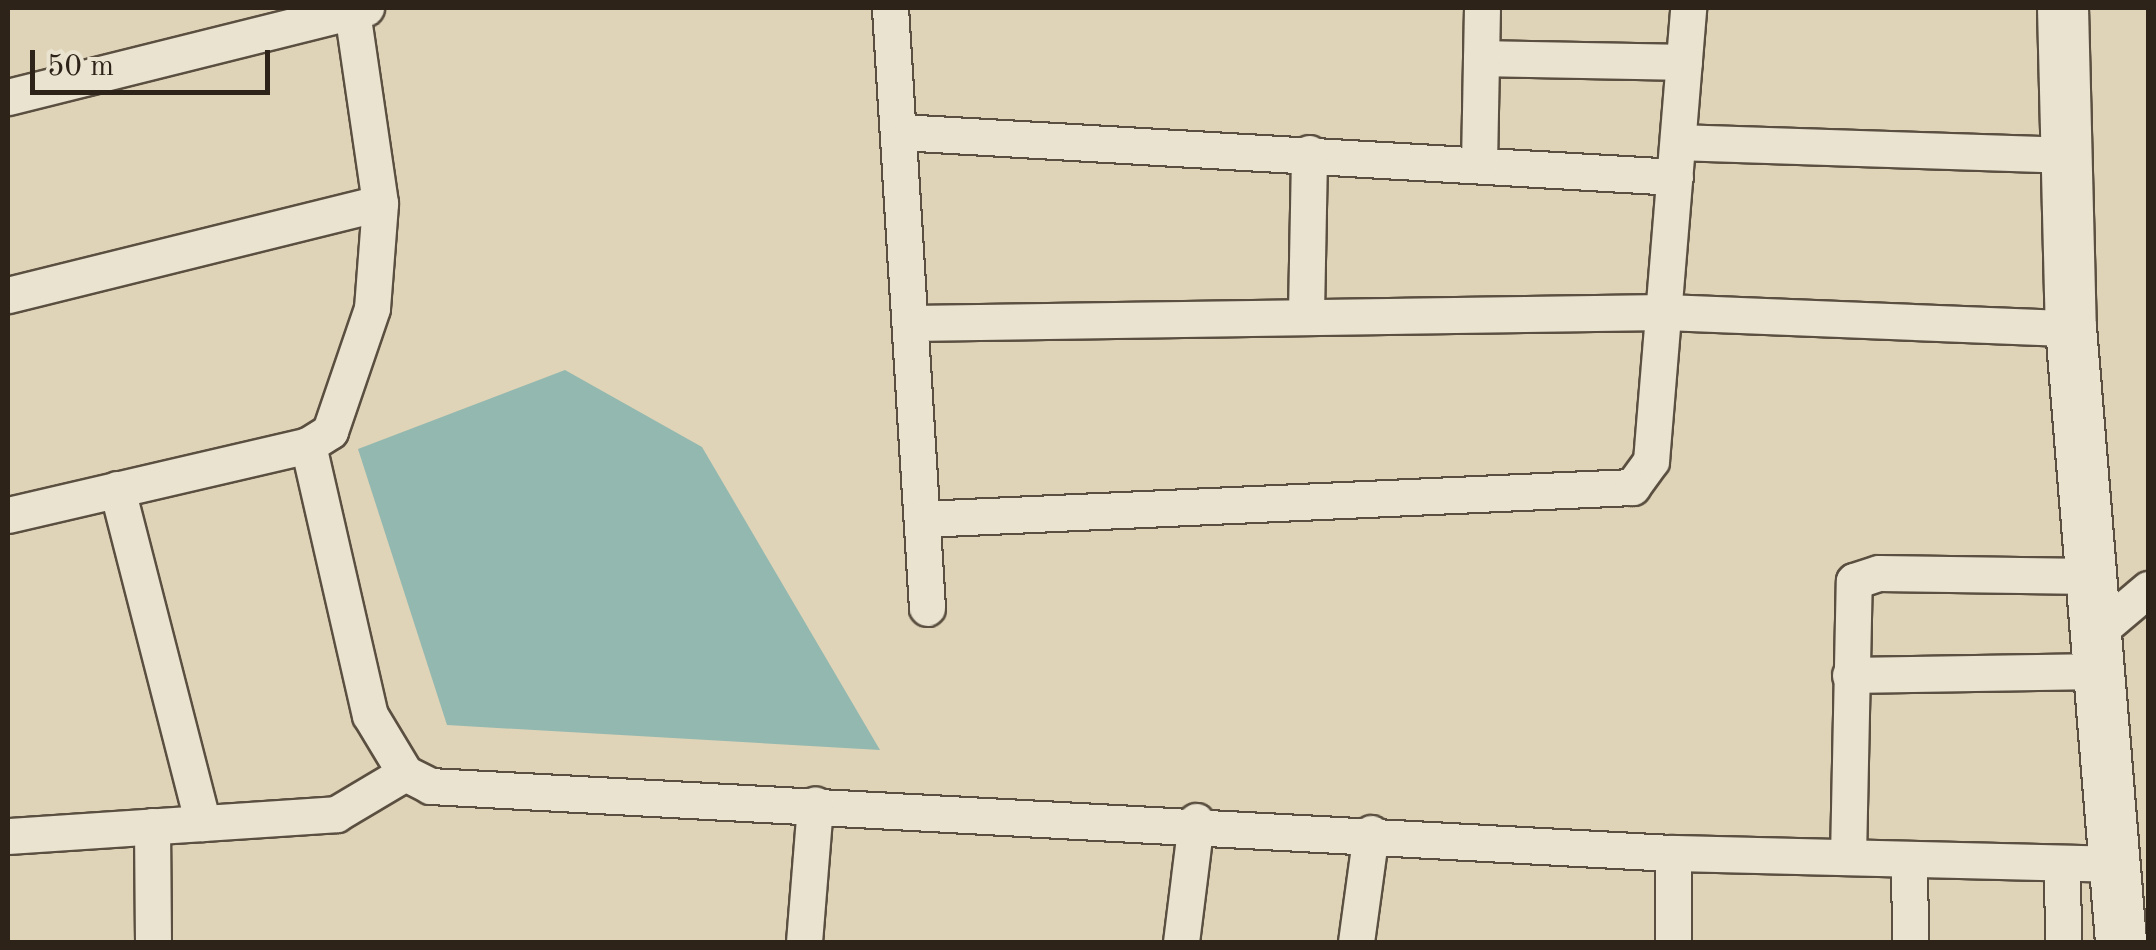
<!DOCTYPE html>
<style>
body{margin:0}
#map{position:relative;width:2156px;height:950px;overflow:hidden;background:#dfd4b7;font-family:"Old Standard TT",serif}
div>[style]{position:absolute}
.water>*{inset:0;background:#93b8b0}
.roads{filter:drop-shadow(2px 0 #5a4f40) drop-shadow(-2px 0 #5a4f40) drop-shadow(0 2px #5a4f40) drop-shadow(0 -2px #5a4f40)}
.street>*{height:35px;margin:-17.5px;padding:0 17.5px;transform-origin:17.5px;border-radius:17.5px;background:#eae3d0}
.secondary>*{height:50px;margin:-25px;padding:0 25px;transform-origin:25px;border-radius:25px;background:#eae3d0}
span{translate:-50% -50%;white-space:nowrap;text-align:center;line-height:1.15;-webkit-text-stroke:9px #eae3d0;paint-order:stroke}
.frame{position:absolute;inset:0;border:10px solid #2e2318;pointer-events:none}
.scale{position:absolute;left:30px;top:50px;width:240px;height:45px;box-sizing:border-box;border:5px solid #2e2318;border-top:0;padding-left:12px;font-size:30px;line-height:35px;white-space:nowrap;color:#2e2318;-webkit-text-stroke:8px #eae3d0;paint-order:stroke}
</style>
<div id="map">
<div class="water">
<div style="clip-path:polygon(565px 370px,702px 447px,880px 750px,447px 725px,358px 449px)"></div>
</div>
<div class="roads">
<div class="street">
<div style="left:890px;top:8px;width:601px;rotate:86.47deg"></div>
<div style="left:1481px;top:58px;width:203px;rotate:1.1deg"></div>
<div style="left:8px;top:97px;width:369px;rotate:-14deg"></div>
<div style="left:900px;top:132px;width:776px;rotate:3.32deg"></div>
<div style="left:1678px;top:142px;width:384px;rotate:1.9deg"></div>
<div style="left:1479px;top:164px;width:156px;rotate:-88.9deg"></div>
<div style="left:8px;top:295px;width:383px;rotate:-13.9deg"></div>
<div style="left:1306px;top:313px;width:160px;rotate:-88.9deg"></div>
<div style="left:911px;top:323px;width:754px;rotate:-0.84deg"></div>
<div style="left:1665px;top:312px;width:406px;rotate:2.3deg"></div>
<div style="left:308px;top:445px;width:277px;rotate:77.1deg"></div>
<div style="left:370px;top:715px;width:68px;rotate:58.9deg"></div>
<div style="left:405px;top:773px;width:28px;rotate:27deg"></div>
<div style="left:430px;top:786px;width:1245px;rotate:3.09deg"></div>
<div style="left:1673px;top:853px;width:441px;rotate:1.4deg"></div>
<div style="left:117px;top:489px;width:345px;rotate:75.6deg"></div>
<div style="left:8px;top:515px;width:308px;rotate:-13.1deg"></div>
<div style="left:308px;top:445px;width:26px;rotate:-32deg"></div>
<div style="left:330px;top:431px;width:130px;rotate:-71.1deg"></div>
<div style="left:372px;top:308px;width:105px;rotate:-85.6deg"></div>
<div style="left:380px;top:203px;width:194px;rotate:-98.3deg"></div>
<div style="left:922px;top:519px;width:711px;rotate:-2.58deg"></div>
<div style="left:1632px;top:487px;width:32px;rotate:-54deg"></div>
<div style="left:1651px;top:461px;width:455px;rotate:-85.3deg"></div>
<div style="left:2096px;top:633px;width:68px;rotate:-40.2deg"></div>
<div style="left:1850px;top:675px;width:249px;rotate:-0.9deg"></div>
<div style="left:152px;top:826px;width:116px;rotate:89.5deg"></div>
<div style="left:8px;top:836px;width:329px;rotate:-3.8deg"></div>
<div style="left:336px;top:814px;width:80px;rotate:-30.7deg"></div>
<div style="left:1673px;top:853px;width:89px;rotate:90deg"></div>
<div style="left:1848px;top:857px;width:276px;rotate:-88.8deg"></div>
<div style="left:1854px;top:581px;width:26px;rotate:-18deg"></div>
<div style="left:1879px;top:573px;width:212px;rotate:0.8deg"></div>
<div style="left:1909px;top:859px;width:83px;rotate:89.3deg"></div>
<div style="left:2062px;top:863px;width:79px;rotate:89.3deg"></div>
<div style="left:804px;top:942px;width:138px;rotate:-85.4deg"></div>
<div style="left:1181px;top:942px;width:122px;rotate:-82.9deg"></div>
<div style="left:1356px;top:942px;width:110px;rotate:-82.2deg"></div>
</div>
<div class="secondary">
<div style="left:2063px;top:8px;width:320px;rotate:88.6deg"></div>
<div style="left:2071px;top:328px;width:616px;rotate:85.34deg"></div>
</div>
</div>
<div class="frame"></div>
<div class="scale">50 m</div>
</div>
